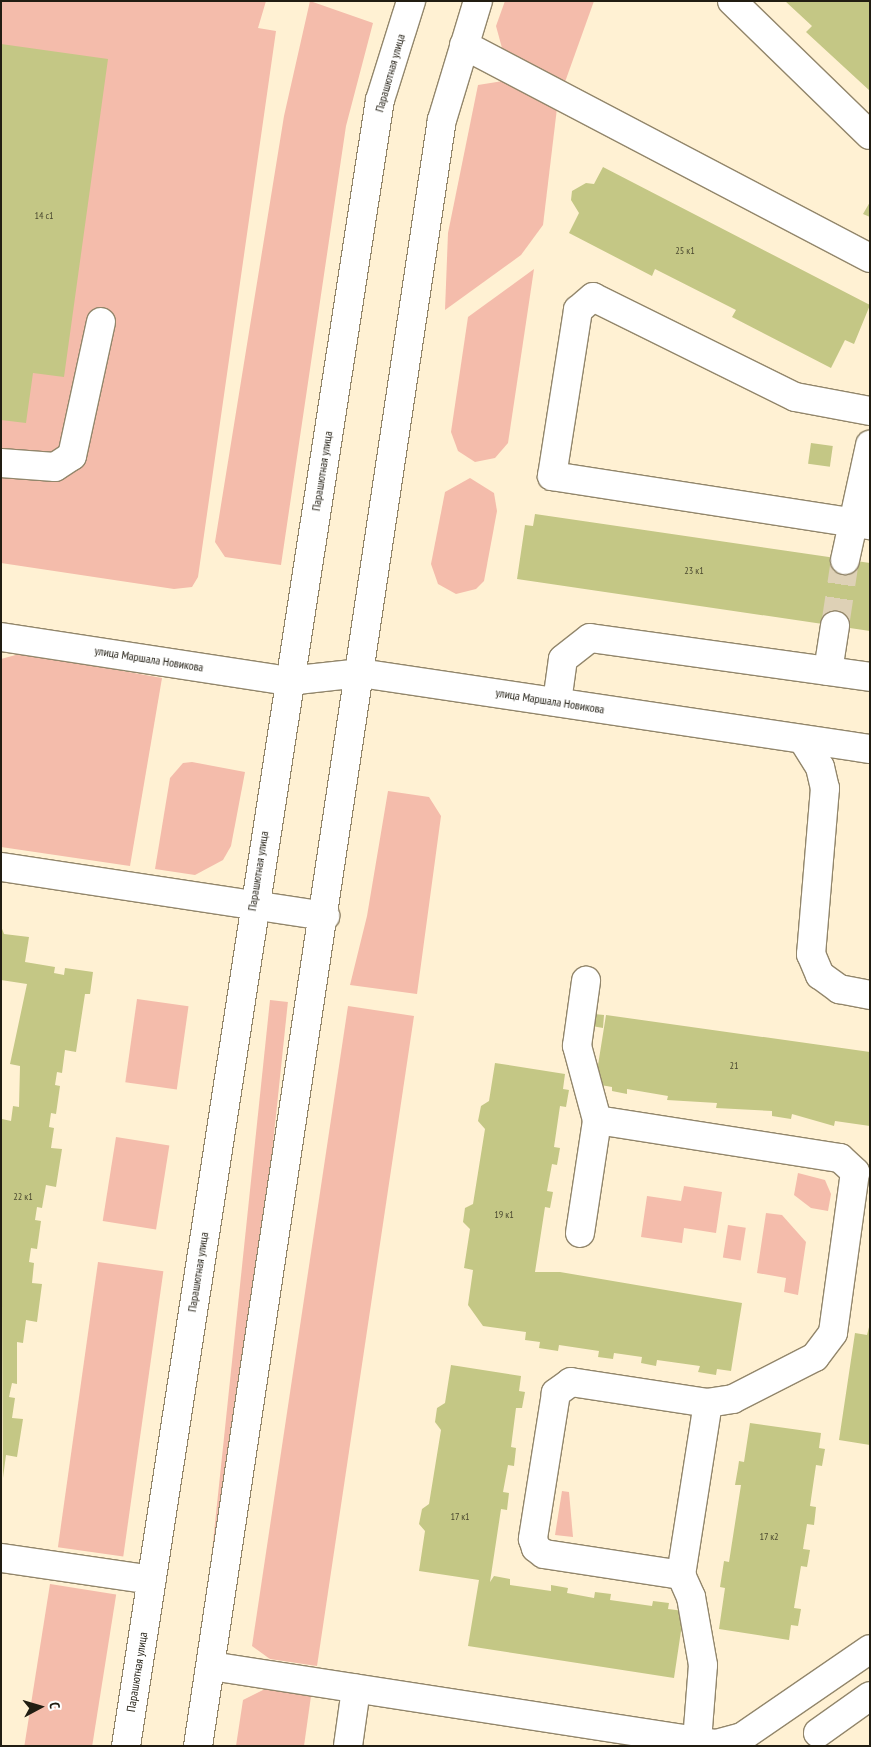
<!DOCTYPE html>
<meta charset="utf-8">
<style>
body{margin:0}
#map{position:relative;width:871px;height:1747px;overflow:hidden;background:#fff1d3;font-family:"PT Sans Narrow",sans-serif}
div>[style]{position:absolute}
.green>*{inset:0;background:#f4bcab;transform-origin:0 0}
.building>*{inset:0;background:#c4c785;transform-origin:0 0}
.minor-tunnel>*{height:28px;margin-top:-14px;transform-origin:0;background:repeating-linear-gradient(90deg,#ded1b6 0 28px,transparent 0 42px)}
.roads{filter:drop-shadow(1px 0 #92866b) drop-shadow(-1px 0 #92866b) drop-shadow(0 1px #92866b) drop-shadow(0 -1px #92866b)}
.minor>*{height:28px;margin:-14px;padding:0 14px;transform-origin:14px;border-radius:14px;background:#fff}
.major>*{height:28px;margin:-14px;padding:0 14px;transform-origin:14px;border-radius:14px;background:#fff}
span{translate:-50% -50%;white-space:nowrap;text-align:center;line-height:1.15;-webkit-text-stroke:4px #fff;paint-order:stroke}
.number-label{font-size:10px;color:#4a482f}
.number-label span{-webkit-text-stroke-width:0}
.street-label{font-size:12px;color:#211d12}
.frame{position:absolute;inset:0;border:2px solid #211d12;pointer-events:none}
.north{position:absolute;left:15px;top:1682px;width:50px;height:50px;-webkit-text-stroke:4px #fff;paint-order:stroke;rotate:84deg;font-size:14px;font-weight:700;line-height:20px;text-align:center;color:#211d12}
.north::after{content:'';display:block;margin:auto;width:18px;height:22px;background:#211d12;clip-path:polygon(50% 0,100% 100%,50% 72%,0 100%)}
</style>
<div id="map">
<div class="green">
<div style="clip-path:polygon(1px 1px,266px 1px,258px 28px,276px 31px,198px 577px,192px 587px,174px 589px,1px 563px)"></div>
<div style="clip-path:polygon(310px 1px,373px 23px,346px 126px,281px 565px,225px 557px,215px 542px,284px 116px)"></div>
<div style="clip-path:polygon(505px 1px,594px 1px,565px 82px,502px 48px,496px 26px)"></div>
<div style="clip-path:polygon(503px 81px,557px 108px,543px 225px,521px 255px,445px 310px,448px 233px,478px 85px)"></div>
<div style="clip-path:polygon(534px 269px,508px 443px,495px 458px,475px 462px,458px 451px,451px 432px,468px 317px)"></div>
<div style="clip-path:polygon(470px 478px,494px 493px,497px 511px,484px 581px,476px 589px,456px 594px,438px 584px,431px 564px,445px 492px)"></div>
<div style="clip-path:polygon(23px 653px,162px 678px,130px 866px,1px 847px,1px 659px)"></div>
<div style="clip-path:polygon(192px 762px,245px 772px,231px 846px,223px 860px,195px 875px,155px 869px,170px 778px,183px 763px)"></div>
<div style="clip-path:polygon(388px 791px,429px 797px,441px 816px,417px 994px,350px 985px,367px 916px)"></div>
<div style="left:137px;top:999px;width:52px;height:84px;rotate:8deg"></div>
<div style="left:270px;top:1000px;width:18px;height:755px;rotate:6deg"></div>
<div style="clip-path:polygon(348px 1006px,414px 1016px,317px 1666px,270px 1659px,252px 1646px)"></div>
<div style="left:116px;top:1137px;width:54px;height:85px;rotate:9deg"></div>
<div style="clip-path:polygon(798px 1173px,825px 1180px,831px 1194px,828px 1211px,811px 1208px,794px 1195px)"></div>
<div style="clip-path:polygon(684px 1186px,722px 1192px,716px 1233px,684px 1228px,682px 1243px,641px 1237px,647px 1196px,681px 1201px)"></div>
<div style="clip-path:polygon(766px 1213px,782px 1215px,806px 1242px,798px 1295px,784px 1292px,786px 1278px,757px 1273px)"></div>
<div style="left:728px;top:1225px;width:18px;height:33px;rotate:9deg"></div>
<div style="left:98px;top:1262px;width:66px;height:288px;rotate:8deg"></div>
<div style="clip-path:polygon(562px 1491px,569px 1492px,573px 1537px,555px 1535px)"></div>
<div style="left:50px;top:1584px;width:67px;height:164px;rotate:9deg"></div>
<div style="clip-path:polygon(265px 1689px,311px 1696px,304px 1746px,236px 1746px,243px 1700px)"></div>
</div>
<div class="building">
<div style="clip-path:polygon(785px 1px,870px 1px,870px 91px,806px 32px,812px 26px)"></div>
<div style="clip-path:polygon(1px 44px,108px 59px,64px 377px,33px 373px,26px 423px,1px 420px)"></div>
<div style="clip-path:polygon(603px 167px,870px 305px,854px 344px,845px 340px,831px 368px,732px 317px,736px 310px,655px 269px,652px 276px,569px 233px,579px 213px,571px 200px,572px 191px,586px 183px,594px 184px)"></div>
<div style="clip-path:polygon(870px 202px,870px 217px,863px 214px)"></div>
<div style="left:811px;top:443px;width:22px;height:21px;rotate:8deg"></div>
<div style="clip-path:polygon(535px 514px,870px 563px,870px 631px,517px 579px,525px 525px,533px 526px)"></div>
<div style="clip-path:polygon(1px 926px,4px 934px,29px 937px,25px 962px,55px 967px,54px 973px,64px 975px,65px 968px,93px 972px,90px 994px,85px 994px,76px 1052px,65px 1050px,62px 1073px,57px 1072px,55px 1085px,60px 1086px,56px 1114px,51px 1113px,49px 1127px,54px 1128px,51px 1148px,62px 1149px,56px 1187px,46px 1185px,42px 1208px,37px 1207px,35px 1220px,41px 1221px,37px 1249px,31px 1248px,29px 1262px,34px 1263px,32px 1283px,42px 1284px,37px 1322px,26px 1320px,23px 1343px,17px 1342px,17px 1384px,12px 1383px,9px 1397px,15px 1398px,12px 1418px,23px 1419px,17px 1457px,6px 1455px,3px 1478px,1px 1125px,2px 1119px,11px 1121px,13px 1106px,19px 1107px,20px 1066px,10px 1064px,27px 984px,1px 980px)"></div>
<div style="clip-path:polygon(594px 1014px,604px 1015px,603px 1028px,592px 1026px)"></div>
<div style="clip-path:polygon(606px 1015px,870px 1052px,870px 1126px,835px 1121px,834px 1126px,792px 1114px,791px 1119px,772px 1116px,772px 1111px,716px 1108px,717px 1103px,667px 1100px,668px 1096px,627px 1089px,627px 1094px,612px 1091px,612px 1087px,595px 1084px)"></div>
<div style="clip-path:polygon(495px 1063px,565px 1074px,563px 1089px,569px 1090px,566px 1107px,560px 1106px,554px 1147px,560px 1148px,557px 1165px,552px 1164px,547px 1191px,553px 1192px,550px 1208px,545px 1207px,535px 1272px,560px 1272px,742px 1303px,731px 1371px,717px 1369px,716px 1375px,698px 1372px,700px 1366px,657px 1360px,656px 1366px,641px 1363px,642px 1357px,614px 1353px,613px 1359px,598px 1357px,599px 1351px,559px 1345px,558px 1351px,539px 1348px,540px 1342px,525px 1340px,526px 1332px,483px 1326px,468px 1305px,473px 1270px,464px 1268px,470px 1229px,463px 1222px,465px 1208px,473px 1204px,485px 1129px,478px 1121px,481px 1106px,489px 1101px)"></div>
<div style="clip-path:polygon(870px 1323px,870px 1445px,839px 1440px,855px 1333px,867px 1335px)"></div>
<div style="clip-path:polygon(451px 1365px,521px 1376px,519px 1391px,525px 1392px,522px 1408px,516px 1408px,511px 1447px,516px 1448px,514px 1466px,508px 1465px,503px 1492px,509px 1493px,507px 1510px,501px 1509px,490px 1582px,494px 1576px,510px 1579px,510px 1585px,551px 1591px,551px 1585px,568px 1588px,567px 1593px,594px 1598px,595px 1592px,611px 1594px,610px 1600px,652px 1606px,653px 1601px,669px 1603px,668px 1609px,684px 1611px,674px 1678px,468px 1646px,479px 1580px,419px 1571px,425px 1531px,419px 1524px,422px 1509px,429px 1504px,441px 1430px,435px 1422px,437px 1408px,445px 1403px)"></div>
<div style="clip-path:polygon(750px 1423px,821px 1433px,819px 1448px,825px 1449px,822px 1466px,816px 1465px,810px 1506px,816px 1507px,814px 1525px,807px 1524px,803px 1549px,810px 1550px,807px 1567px,801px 1566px,794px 1608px,801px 1609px,798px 1626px,791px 1625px,789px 1640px,719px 1629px,725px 1588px,720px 1587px,724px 1561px,729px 1562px,741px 1485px,735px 1485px,738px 1468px,739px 1461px,744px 1462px)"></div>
</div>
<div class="minor-tunnel">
<div style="left:835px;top:626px;width:67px;rotate:-81.4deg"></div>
</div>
<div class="roads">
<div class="minor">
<div style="left:732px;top:1px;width:192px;rotate:44.2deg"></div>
<div style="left:464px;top:45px;width:458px;rotate:27.7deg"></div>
<div style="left:870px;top:411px;width:76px;rotate:-169.4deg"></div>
<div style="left:795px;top:397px;width:225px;rotate:-153.7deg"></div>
<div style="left:593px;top:297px;width:20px;rotate:139deg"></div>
<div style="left:578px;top:310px;width:168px;rotate:98.9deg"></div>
<div style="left:552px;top:476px;width:322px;rotate:8.8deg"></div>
<div style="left:1px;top:463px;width:54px;rotate:4.2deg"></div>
<div style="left:55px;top:467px;width:20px;rotate:-33deg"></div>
<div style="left:72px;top:456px;width:137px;rotate:-77.8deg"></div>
<div style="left:845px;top:560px;width:118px;rotate:-77.7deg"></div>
<div style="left:1px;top:637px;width:290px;rotate:8.7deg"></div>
<div style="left:288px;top:681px;width:72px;rotate:-6.3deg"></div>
<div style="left:360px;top:673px;width:516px;rotate:8.48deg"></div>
<div style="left:828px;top:671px;width:46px;rotate:-81.2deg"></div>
<div style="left:557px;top:702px;width:43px;rotate:-82.1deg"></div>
<div style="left:563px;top:659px;width:34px;rotate:-38deg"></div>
<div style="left:590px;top:638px;width:283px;rotate:7.9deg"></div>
<div style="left:803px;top:740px;width:32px;rotate:58deg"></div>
<div style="left:820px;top:767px;width:22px;rotate:77deg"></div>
<div style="left:825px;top:788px;width:167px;rotate:94.8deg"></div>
<div style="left:811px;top:954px;width:23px;rotate:67deg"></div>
<div style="left:820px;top:975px;width:24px;rotate:36deg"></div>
<div style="left:839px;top:989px;width:32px;rotate:11deg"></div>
<div style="left:1px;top:867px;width:328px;rotate:8.6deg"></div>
<div style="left:597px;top:1120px;width:246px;rotate:8.9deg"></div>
<div style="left:840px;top:1158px;width:21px;rotate:43deg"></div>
<div style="left:855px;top:1172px;width:162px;rotate:97.8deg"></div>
<div style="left:833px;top:1333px;width:30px;rotate:127deg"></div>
<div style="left:815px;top:1357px;width:92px;rotate:152.9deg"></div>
<div style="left:733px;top:1399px;width:25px;rotate:171deg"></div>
<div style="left:708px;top:1403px;width:139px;rotate:-171.3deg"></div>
<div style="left:571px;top:1382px;width:19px;rotate:144deg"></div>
<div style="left:556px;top:1393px;width:148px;rotate:99deg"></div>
<div style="left:533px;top:1539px;width:9px;rotate:72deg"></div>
<div style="left:536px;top:1548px;width:10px;rotate:37deg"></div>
<div style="left:544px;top:1554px;width:139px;rotate:8.7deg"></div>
<div style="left:580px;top:1233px;width:114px;rotate:-81.4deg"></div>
<div style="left:597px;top:1120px;width:77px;rotate:-105.1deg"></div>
<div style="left:577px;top:1046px;width:66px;rotate:-82.1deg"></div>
<div style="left:1px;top:1558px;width:152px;rotate:8.3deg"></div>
<div style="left:211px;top:1666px;width:511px;rotate:8.78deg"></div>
<div style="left:716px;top:1744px;width:27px;rotate:-15deg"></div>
<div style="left:742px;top:1737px;width:155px;rotate:-34.5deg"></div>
<div style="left:818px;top:1733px;width:64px;rotate:-35.4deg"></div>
<div style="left:697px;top:1741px;width:76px;rotate:-85.5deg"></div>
<div style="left:703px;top:1665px;width:69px;rotate:-100deg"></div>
<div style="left:691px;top:1597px;width:24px;rotate:-114deg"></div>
<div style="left:681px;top:1575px;width:174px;rotate:-81.1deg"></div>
<div style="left:348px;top:1746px;width:58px;rotate:-82deg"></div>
</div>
<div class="major">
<div style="left:126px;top:1746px;width:1665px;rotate:-81.23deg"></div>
<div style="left:380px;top:100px;width:104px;rotate:-72.6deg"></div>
<div style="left:198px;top:1746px;width:1644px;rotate:-81.47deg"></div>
<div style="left:442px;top:120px;width:124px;rotate:-73.2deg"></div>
</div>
</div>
<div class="number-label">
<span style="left:44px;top:216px">14 с1</span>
<span style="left:685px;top:251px">25 к1</span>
<span style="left:694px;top:571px">23 к1</span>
<span style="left:734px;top:1066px">21</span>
<span style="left:23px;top:1197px">22 к1</span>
<span style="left:504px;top:1215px">19 к1</span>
<span style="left:460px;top:1517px">17 к1</span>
<span style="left:769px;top:1537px">17 к2</span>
</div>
<div class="street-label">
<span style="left:390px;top:73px;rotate:-74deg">Парашютная улица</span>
<span style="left:322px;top:471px;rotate:-81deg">Парашютная улица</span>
<span style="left:149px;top:659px;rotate:9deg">улица Маршала Новикова</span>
<span style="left:550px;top:701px;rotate:9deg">улица Маршала Новикова</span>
<span style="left:258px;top:871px;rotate:-81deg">Парашютная улица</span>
<span style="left:198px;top:1272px;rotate:-81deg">Парашютная улица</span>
<span style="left:137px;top:1672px;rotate:-81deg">Парашютная улица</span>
</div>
<div class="frame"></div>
<div class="north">С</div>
</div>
